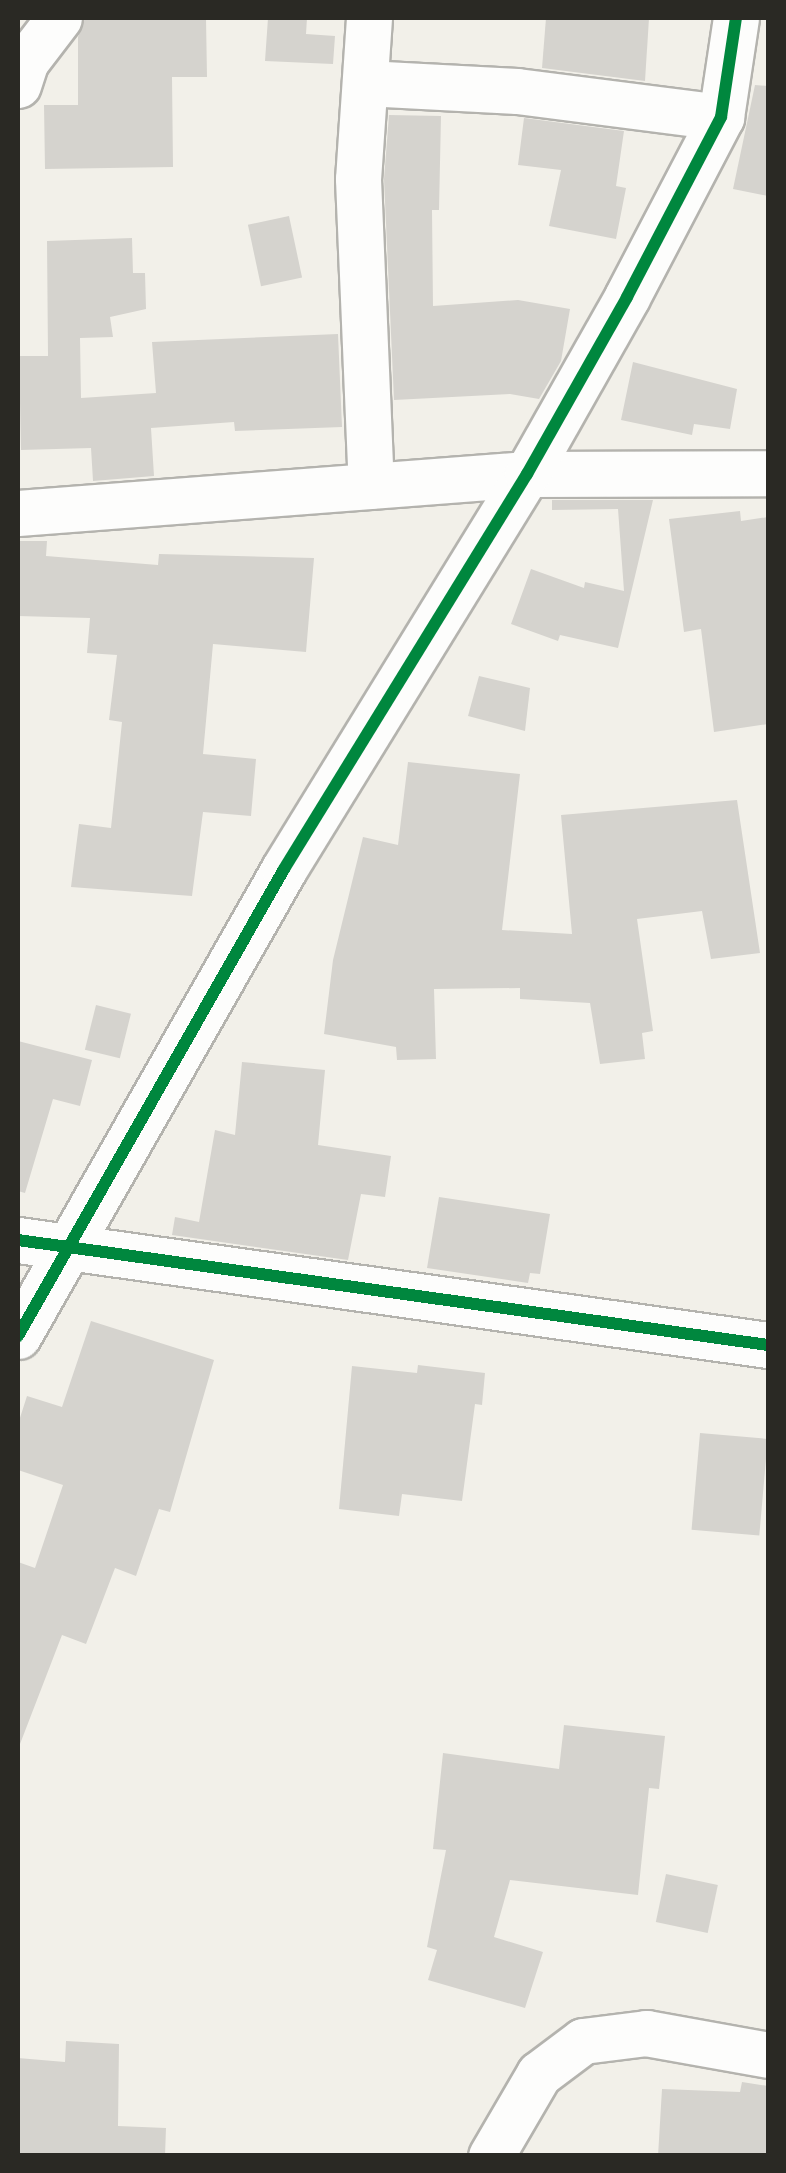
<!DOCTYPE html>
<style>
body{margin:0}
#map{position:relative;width:786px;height:2173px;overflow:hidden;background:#f2f0e9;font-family:"Work Sans",sans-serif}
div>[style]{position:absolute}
.building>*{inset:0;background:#d5d3ce;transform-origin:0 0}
.roads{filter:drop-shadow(2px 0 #b4b3ae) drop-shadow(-2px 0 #b4b3ae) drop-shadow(0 2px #b4b3ae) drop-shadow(0 -2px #b4b3ae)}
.minor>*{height:45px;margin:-22.5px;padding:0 22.5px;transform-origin:22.5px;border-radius:22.5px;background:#fdfdfc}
.cycleway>*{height:12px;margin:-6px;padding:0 6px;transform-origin:6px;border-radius:6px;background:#00873e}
span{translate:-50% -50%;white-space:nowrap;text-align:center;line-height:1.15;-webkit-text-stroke:10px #fefffe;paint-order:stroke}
.frame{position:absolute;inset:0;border:20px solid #2a2924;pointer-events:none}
</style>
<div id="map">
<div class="building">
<div style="clip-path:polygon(85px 18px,206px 18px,207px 77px,172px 77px,173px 167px,45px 169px,44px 105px,78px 105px,78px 37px)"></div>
<div style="clip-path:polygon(268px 18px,307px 18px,306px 34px,335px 36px,333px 64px,265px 61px)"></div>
<div style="clip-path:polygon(546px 18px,649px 18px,645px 81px,542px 68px)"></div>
<div style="clip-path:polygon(755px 85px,768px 86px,768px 196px,733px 189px)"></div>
<div style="clip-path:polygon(389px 115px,441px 116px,439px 210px,432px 210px,433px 306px,518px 300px,570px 309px,561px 361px,539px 399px,510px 394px,394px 400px,384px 179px)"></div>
<div style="clip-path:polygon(524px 118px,624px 131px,616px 186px,626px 188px,616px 239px,549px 226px,561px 170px,518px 165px)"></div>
<div style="left:289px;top:216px;width:63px;height:42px;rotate:78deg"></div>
<div style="clip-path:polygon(132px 238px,133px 273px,145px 273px,146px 309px,110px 317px,113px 337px,80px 338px,81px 398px,156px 393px,152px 342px,338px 334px,342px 427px,235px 431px,234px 422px,151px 428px,154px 476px,93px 481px,91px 448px,21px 450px,19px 356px,48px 356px,47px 241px)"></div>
<div style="clip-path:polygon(633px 362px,737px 389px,730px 429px,694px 424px,692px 435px,621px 420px)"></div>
<div style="clip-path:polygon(552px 500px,653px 500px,618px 648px,560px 635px,558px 641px,511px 624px,531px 569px,584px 588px,585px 582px,624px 591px,618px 509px,552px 510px)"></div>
<div style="clip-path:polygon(740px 511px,741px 521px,768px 517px,768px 724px,714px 732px,701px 629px,684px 632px,669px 519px)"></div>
<div style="clip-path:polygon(18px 541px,47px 541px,46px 556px,158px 565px,159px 554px,314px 558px,306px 652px,213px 644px,203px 754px,256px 759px,251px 816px,203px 812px,192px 896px,71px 887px,79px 824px,111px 828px,122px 722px,109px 720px,117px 655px,87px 653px,90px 618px,18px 616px)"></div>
<div style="clip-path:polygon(479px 676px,530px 688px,525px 731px,468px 716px)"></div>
<div style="clip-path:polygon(408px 762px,520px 774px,502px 930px,572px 934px,561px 815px,737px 800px,760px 953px,711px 959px,702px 911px,637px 919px,653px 1031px,642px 1033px,645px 1059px,600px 1064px,590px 1003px,520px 999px,520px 988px,434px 989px,436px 1059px,397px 1060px,396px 1047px,324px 1034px,333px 960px,363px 837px,398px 845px)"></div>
<div style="left:96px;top:1005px;width:36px;height:46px;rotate:14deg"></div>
<div style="clip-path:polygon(18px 1041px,92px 1060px,80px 1106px,53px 1099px,25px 1193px,18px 1191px)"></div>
<div style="clip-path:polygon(242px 1062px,325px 1070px,318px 1145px,391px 1156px,385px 1197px,361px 1194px,348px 1260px,172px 1235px,175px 1217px,199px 1222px,215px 1130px,235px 1135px)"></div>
<div style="clip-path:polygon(439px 1197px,550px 1214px,540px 1274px,530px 1273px,528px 1283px,427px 1268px)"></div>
<div style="clip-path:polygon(91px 1321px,214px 1360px,170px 1512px,159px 1509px,136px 1576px,115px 1568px,86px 1644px,62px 1635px,20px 1744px,18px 1562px,35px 1568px,63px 1485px,18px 1470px,18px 1424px,27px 1396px,62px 1407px)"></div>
<div style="clip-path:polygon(418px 1365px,485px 1373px,482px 1405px,475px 1404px,462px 1501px,402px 1494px,399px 1516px,339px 1509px,352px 1366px,417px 1373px)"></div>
<div style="left:700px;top:1433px;width:68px;height:97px;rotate:5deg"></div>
<div style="clip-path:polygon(564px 1725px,665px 1736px,659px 1789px,649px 1788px,638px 1895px,510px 1880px,494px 1937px,543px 1952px,525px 2008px,428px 1980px,437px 1950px,427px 1947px,446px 1850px,433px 1849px,443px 1753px,559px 1769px)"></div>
<div style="left:666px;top:1874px;width:53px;height:49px;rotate:12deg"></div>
<div style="clip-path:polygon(66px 2041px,119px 2044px,118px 2126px,166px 2128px,165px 2156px,18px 2156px,18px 2058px,65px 2062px)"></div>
<div style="clip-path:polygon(742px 2082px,768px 2086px,768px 2156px,658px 2156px,662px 2089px,740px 2092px)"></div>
</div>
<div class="roads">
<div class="minor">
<div style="left:369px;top:18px;width:161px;rotate:93.9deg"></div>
<div style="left:358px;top:179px;width:307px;rotate:87.6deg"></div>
<div style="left:365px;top:83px;width:152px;rotate:3deg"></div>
<div style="left:517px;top:91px;width:206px;rotate:7.3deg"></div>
<div style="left:18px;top:85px;width:25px;rotate:-72deg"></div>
<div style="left:26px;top:61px;width:54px;rotate:-52.5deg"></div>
<div style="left:18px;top:513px;width:510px;rotate:-4.38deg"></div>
<div style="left:527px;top:474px;width:241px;rotate:-0.2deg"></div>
<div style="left:18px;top:1240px;width:757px;rotate:7.97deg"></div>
<div style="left:18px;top:1336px;width:537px;rotate:-60.33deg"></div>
<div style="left:284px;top:869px;width:464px;rotate:-58.4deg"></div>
<div style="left:527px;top:474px;width:203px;rotate:-60.5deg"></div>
<div style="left:627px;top:297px;width:203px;rotate:-62.4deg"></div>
<div style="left:721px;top:117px;width:100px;rotate:-81.4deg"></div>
<div style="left:491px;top:2156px;width:95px;rotate:-59.7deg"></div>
<div style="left:539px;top:2074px;width:55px;rotate:-36.9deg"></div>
<div style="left:583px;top:2041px;width:64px;rotate:-7.2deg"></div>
<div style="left:646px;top:2033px;width:124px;rotate:10.2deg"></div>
</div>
</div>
<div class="cycleway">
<div style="left:18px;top:1240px;width:757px;rotate:7.97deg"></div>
<div style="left:18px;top:1336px;width:537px;rotate:-60.33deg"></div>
<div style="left:284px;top:869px;width:464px;rotate:-58.4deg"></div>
<div style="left:527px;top:474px;width:203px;rotate:-60.5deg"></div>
<div style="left:627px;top:297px;width:203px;rotate:-62.4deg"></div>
<div style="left:721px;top:117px;width:100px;rotate:-81.4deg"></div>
</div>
<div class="frame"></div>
</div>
